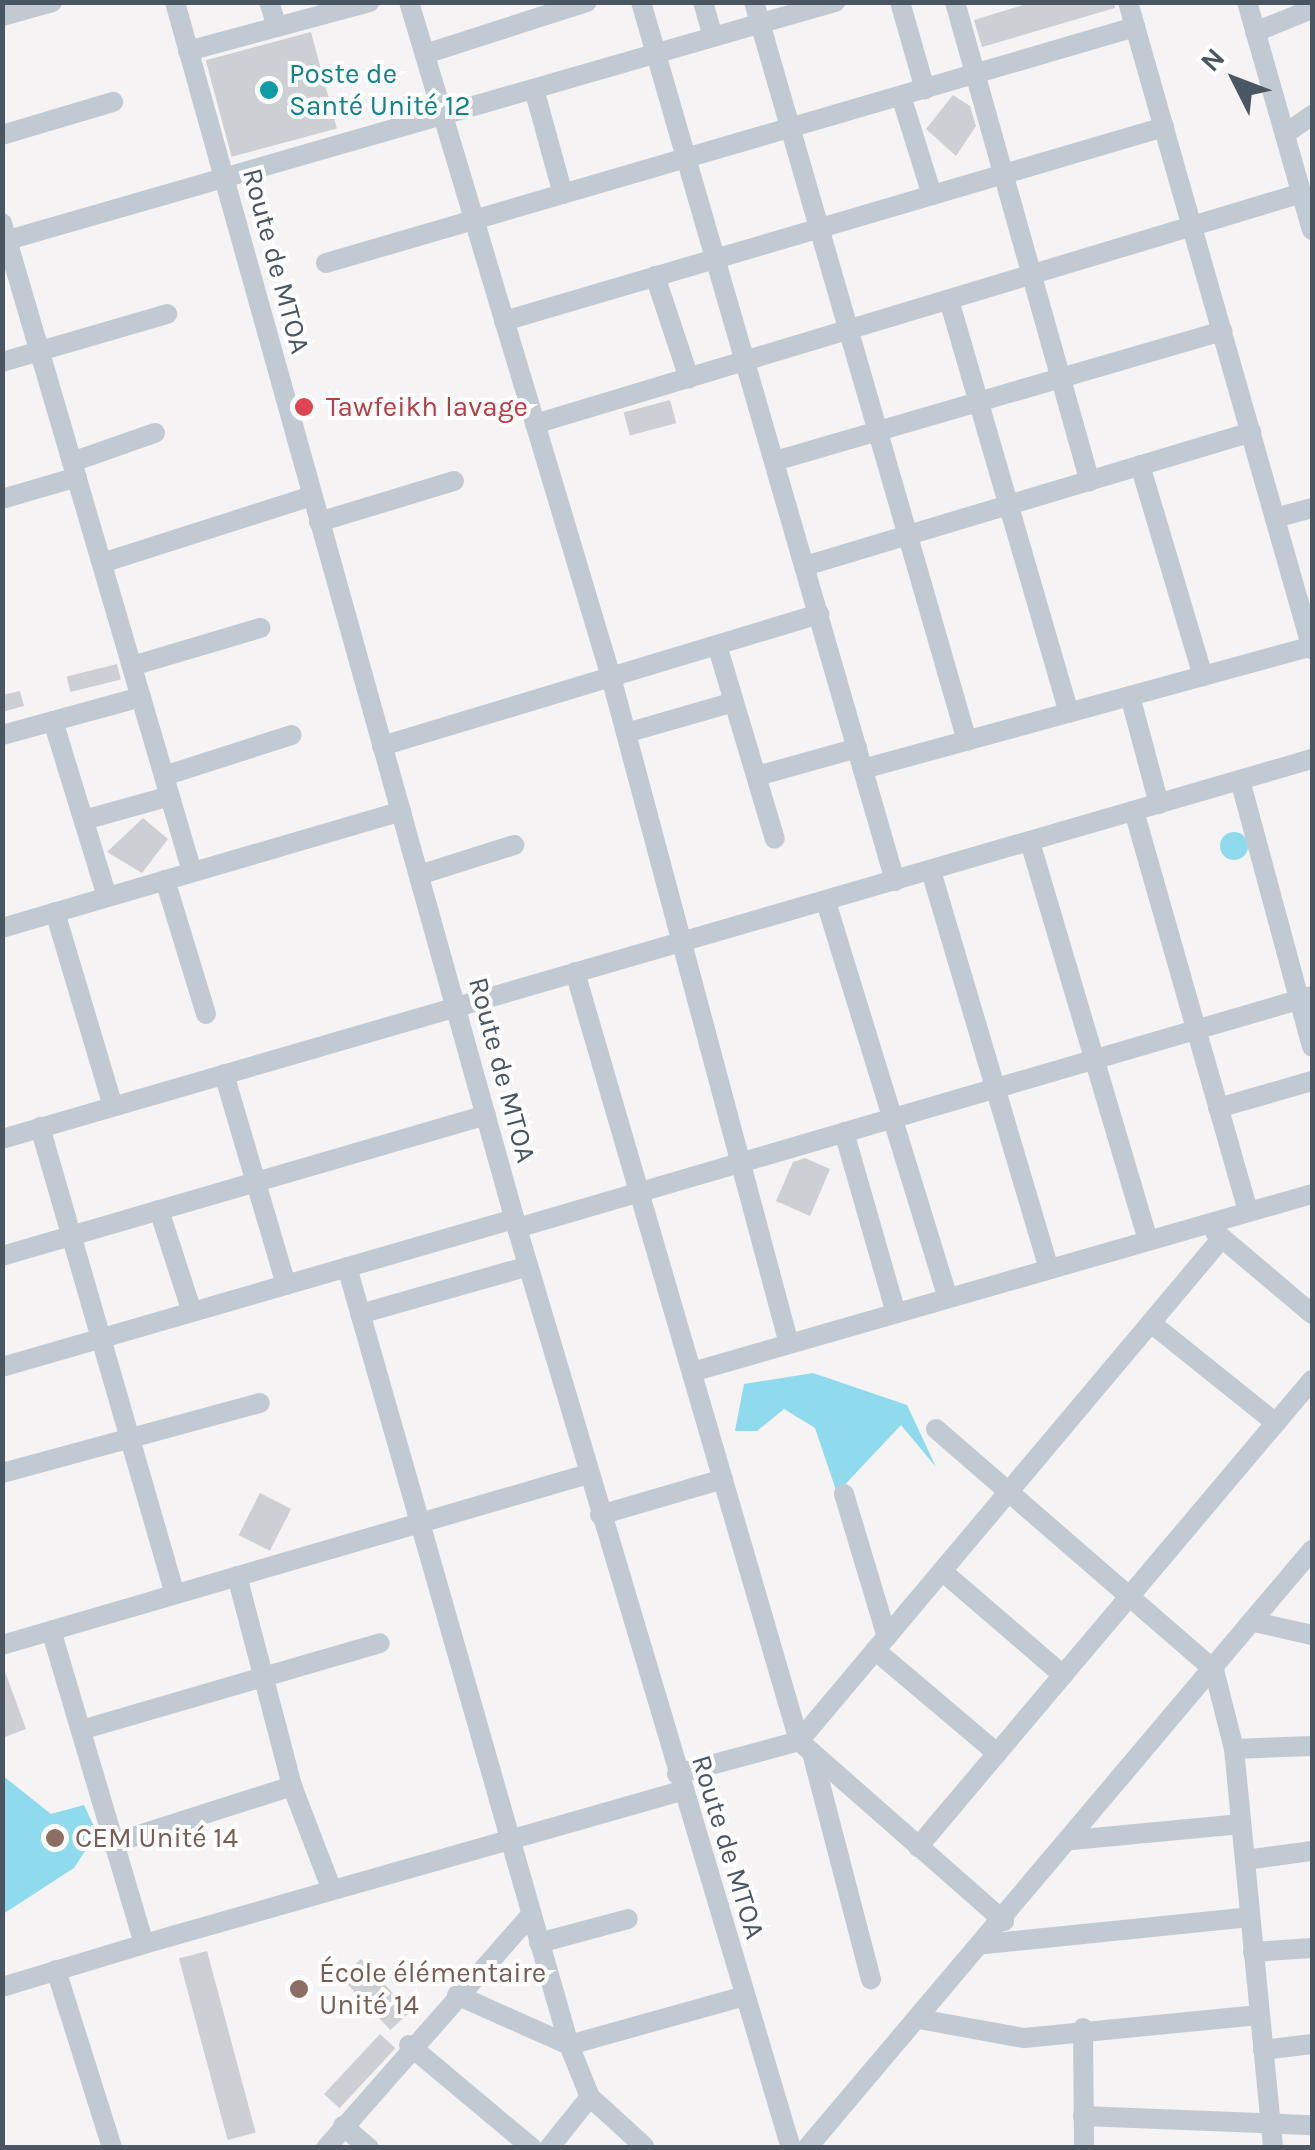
<!DOCTYPE html>
<meta charset="utf-8">
<style>
body{margin:0}
#map{position:relative;width:1315px;height:2150px;overflow:hidden;background:#f5f3f3;font-family:Karla,sans-serif}
div>[style]{position:absolute}
.water>*{inset:0;background:#90daee}
.round{border-radius:50%}
.building>*{inset:0;background:#cdcfd5;transform-origin:0 0}
.minor>*{height:20px;margin:-10px;padding:0 10px;transform-origin:10px;border-radius:10px;background:#c1cad2}
.dots>*{width:28px;height:28px;translate:-50% -50%;box-sizing:border-box;border:5px solid #fff;border-radius:50%}
span{translate:-50% -50%;white-space:nowrap;text-align:center;line-height:1.15;-webkit-text-stroke:8px #fff;paint-order:stroke}
.culture-label{font-size:28px;color:#0d838f}
.left{translate:0 -50%;text-align:left}
.street-label{font-size:28px;color:#4a5661}
.health-label{font-size:28px;color:#be3a42}
.education-label{font-size:28px;color:#785e54}
.frame{position:absolute;inset:0;border:5px solid #4a5661;pointer-events:none}
.north{position:absolute;left:1185px;top:30px;width:100px;height:100px;-webkit-text-stroke:8px #fff;paint-order:stroke;rotate:312deg;font-size:28px;font-weight:700;line-height:40px;text-align:center;color:#4a5661}
.north::after{content:'';display:block;margin:auto;width:35px;height:45px;background:#4a5661;clip-path:polygon(50% 0,100% 100%,50% 72%,0 100%)}
</style>
<div id="map">
<div class="water">
<div class="round" style="left:1220px;top:832px;width:28px;height:28px"></div>
<div style="clip-path:polygon(813px 1373px,907px 1405px,936px 1467px,901px 1425px,837px 1493px,815px 1428px,784px 1409px,757px 1431px,735px 1431px,744px 1384px)"></div>
<div style="clip-path:polygon(2px 1775px,51px 1814px,84px 1805px,97px 1833px,74px 1868px,3px 1914px)"></div>
</div>
<div class="building">
<div style="clip-path:polygon(1033px 2px,1115px 2px,1115px 8px,982px 47px,974px 20px)"></div>
<div style="left:311px;top:32px;width:100px;height:109px;rotate:75deg"></div>
<div style="clip-path:polygon(953px 95px,970px 106px,976px 126px,956px 156px,926px 129px)"></div>
<div style="left:670px;top:400px;width:24px;height:48px;rotate:75deg"></div>
<div style="left:117px;top:664px;width:16px;height:52px;rotate:76deg"></div>
<div style="clip-path:polygon(20px 691px,24px 706px,2px 712px,2px 695px)"></div>
<div style="clip-path:polygon(143px 818px,168px 839px,142px 873px,107px 852px)"></div>
<div style="clip-path:polygon(805px 1158px,830px 1169px,810px 1216px,776px 1201px,793px 1162px)"></div>
<div style="left:260px;top:1493px;width:35px;height:47px;rotate:27deg"></div>
<div style="clip-path:polygon(4px 1669px,26px 1729px,5px 1737px,2px 1729px)"></div>
<div style="left:207px;top:1951px;width:188px;height:29px;rotate:75deg"></div>
<div style="left:361px;top:1959px;width:72px;height:27px;rotate:47deg"></div>
<div style="left:380px;top:2034px;width:21px;height:82px;rotate:43deg"></div>
</div>
<div class="minor">
<div style="left:175px;top:2px;width:1273px;rotate:74.41deg"></div>
<div style="left:517px;top:1228px;width:960px;rotate:73.42deg"></div>
<div style="left:269px;top:2px;width:26px;rotate:72deg"></div>
<div style="left:409px;top:2px;width:705px;rotate:73.34deg"></div>
<div style="left:611px;top:677px;width:690px;rotate:75.06deg"></div>
<div style="left:641px;top:2px;width:915px;rotate:73.88deg"></div>
<div style="left:703px;top:2px;width:36px;rotate:74deg"></div>
<div style="left:754px;top:2px;width:769px;rotate:73.92deg"></div>
<div style="left:900px;top:2px;width:91px;rotate:74deg"></div>
<div style="left:955px;top:2px;width:498px;rotate:74.3deg"></div>
<div style="left:1128px;top:2px;width:673px;rotate:74.12deg"></div>
<div style="left:1247px;top:2px;width:237px;rotate:74.1deg"></div>
<div style="left:2px;top:16px;width:52px;rotate:-15.6deg"></div>
<div style="left:1255px;top:32px;width:61px;rotate:-22deg"></div>
<div style="left:188px;top:51px;width:188px;rotate:-15.1deg"></div>
<div style="left:425px;top:54px;width:170px;rotate:-17.8deg"></div>
<div style="left:534px;top:89px;width:109px;rotate:74.6deg"></div>
<div style="left:901px;top:96px;width:104px;rotate:72.6deg"></div>
<div style="left:1285px;top:134px;width:33px;rotate:-35deg"></div>
<div style="left:2px;top:135px;width:116px;rotate:-16.6deg"></div>
<div style="left:2px;top:223px;width:676px;rotate:73.68deg"></div>
<div style="left:8px;top:240px;width:861px;rotate:-16.06deg"></div>
<div style="left:326px;top:263px;width:843px;rotate:-16.26deg"></div>
<div style="left:655px;top:276px;width:108px;rotate:71.6deg"></div>
<div style="left:949px;top:300px;width:430px;rotate:73.8deg"></div>
<div style="left:504px;top:321px;width:688px;rotate:-16.38deg"></div>
<div style="left:2px;top:362px;width:172px;rotate:-16.2deg"></div>
<div style="left:535px;top:424px;width:801px;rotate:-16.76deg"></div>
<div style="left:775px;top:461px;width:466px;rotate:-16.2deg"></div>
<div style="left:72px;top:462px;width:88px;rotate:-19.3deg"></div>
<div style="left:1140px;top:465px;width:220px;rotate:73.4deg"></div>
<div style="left:2px;top:499px;width:78px;rotate:-16.3deg"></div>
<div style="left:1275px;top:518px;width:38px;rotate:-15deg"></div>
<div style="left:319px;top:522px;width:141px;rotate:-16.9deg"></div>
<div style="left:102px;top:563px;width:220px;rotate:-17.7deg"></div>
<div style="left:805px;top:566px;width:466px;rotate:-16.7deg"></div>
<div style="left:717px;top:645px;width:202px;rotate:73.4deg"></div>
<div style="left:132px;top:666px;width:134px;rotate:-16.5deg"></div>
<div style="left:1130px;top:696px;width:112px;rotate:75deg"></div>
<div style="left:53px;top:721px;width:184px;rotate:72.9deg"></div>
<div style="left:626px;top:733px;width:112px;rotate:-16deg"></div>
<div style="left:2px;top:735px;width:144px;rotate:-15.3deg"></div>
<div style="left:382px;top:746px;width:457px;rotate:-16.8deg"></div>
<div style="left:863px;top:769px;width:466px;rotate:-15.3deg"></div>
<div style="left:164px;top:776px;width:134px;rotate:-17.8deg"></div>
<div style="left:757px;top:776px;width:104px;rotate:-15.6deg"></div>
<div style="left:1240px;top:780px;width:276px;rotate:74.9deg"></div>
<div style="left:1134px;top:811px;width:417px;rotate:74.1deg"></div>
<div style="left:84px;top:820px;width:89px;rotate:-15.6deg"></div>
<div style="left:1030px;top:842px;width:416px;rotate:73.5deg"></div>
<div style="left:931px;top:871px;width:415px;rotate:73.5deg"></div>
<div style="left:419px;top:875px;width:100px;rotate:-17.5deg"></div>
<div style="left:165px;top:880px;width:140px;rotate:73deg"></div>
<div style="left:826px;top:902px;width:414px;rotate:72.9deg"></div>
<div style="left:55px;top:912px;width:203px;rotate:73.4deg"></div>
<div style="left:2px;top:928px;width:416px;rotate:-16.3deg"></div>
<div style="left:575px;top:972px;width:801px;rotate:73.76deg"></div>
<div style="left:799px;top:1741px;width:273px;rotate:41.3deg"></div>
<div style="left:224px;top:1074px;width:220px;rotate:73.6deg"></div>
<div style="left:1218px;top:1108px;width:98px;rotate:-16deg"></div>
<div style="left:40px;top:1127px;width:486px;rotate:73.9deg"></div>
<div style="left:844px;top:1132px;width:188px;rotate:74deg"></div>
<div style="left:2px;top:1139px;width:1364px;rotate:-16.18deg"></div>
<div style="left:159px;top:1210px;width:107px;rotate:72.1deg"></div>
<div style="left:517px;top:1228px;width:828px;rotate:-16.27deg"></div>
<div style="left:1215px;top:1232px;width:127px;rotate:40.2deg"></div>
<div style="left:2px;top:1256px;width:504px;rotate:-16.24deg"></div>
<div style="left:347px;top:1267px;width:809px;rotate:74.07deg"></div>
<div style="left:569px;top:2045px;width:56px;rotate:68deg"></div>
<div style="left:590px;top:2097px;width:73px;rotate:42.2deg"></div>
<div style="left:360px;top:1314px;width:175px;rotate:-15.9deg"></div>
<div style="left:1151px;top:1323px;width:160px;rotate:38.7deg"></div>
<div style="left:2px;top:1367px;width:533px;rotate:-16.12deg"></div>
<div style="left:692px;top:1372px;width:645px;rotate:-16.02deg"></div>
<div style="left:936px;top:1429px;width:368px;rotate:40.9deg"></div>
<div style="left:1214px;top:1670px;width:81px;rotate:75.8deg"></div>
<div style="left:1234px;top:1749px;width:401px;rotate:84.4deg"></div>
<div style="left:2px;top:1473px;width:267px;rotate:-15.2deg"></div>
<div style="left:844px;top:1494px;width:149px;rotate:73.3deg"></div>
<div style="left:600px;top:1515px;width:128px;rotate:-16.3deg"></div>
<div style="left:942px;top:1571px;width:160px;rotate:40.7deg"></div>
<div style="left:237px;top:1576px;width:217px;rotate:75.3deg"></div>
<div style="left:1254px;top:1622px;width:59px;rotate:12.6deg"></div>
<div style="left:2px;top:1645px;width:610px;rotate:-16.27deg"></div>
<div style="left:875px;top:1650px;width:160px;rotate:40.2deg"></div>
<div style="left:81px;top:1730px;width:311px;rotate:-16.2deg"></div>
<div style="left:1234px;top:1749px;width:78px;rotate:-2.2deg"></div>
<div style="left:812px;top:1753px;width:234px;rotate:75.4deg"></div>
<div style="left:677px;top:1774px;width:126px;rotate:-15.1deg"></div>
<div style="left:799px;top:1741px;width:657px;rotate:-49.94deg"></div>
<div style="left:1072px;top:1840px;width:170px;rotate:-5.4deg"></div>
<div style="left:120px;top:1841px;width:181px;rotate:-17.7deg"></div>
<div style="left:292px;top:1786px;width:111px;rotate:69deg"></div>
<div style="left:918px;top:1847px;width:611px;rotate:-49.85deg"></div>
<div style="left:1245px;top:1860px;width:68px;rotate:-7.7deg"></div>
<div style="left:539px;top:1943px;width:92px;rotate:-15.1deg"></div>
<div style="left:144px;top:1944px;width:558px;rotate:-15.9deg"></div>
<div style="left:985px;top:1944px;width:266px;rotate:-5.8deg"></div>
<div style="left:1253px;top:1952px;width:59px;rotate:-3.9deg"></div>
<div style="left:56px;top:1970px;width:187px;rotate:72.5deg"></div>
<div style="left:2px;top:1987px;width:148px;rotate:-16.8deg"></div>
<div style="left:144px;top:1944px;width:327px;rotate:-106.5deg"></div>
<div style="left:457px;top:1995px;width:123px;rotate:24.1deg"></div>
<div style="left:569px;top:2045px;width:182px;rotate:-15.6deg"></div>
<div style="left:919px;top:2019px;width:107px;rotate:10.3deg"></div>
<div style="left:1024px;top:2038px;width:236px;rotate:-5.6deg"></div>
<div style="left:1083px;top:2028px;width:120px;rotate:89.5deg"></div>
<div style="left:409px;top:2045px;width:160px;rotate:39.9deg"></div>
<div style="left:1263px;top:2050px;width:49px;rotate:-7deg"></div>
<div style="left:1083px;top:2116px;width:229px;rotate:2.3deg"></div>
<div style="left:343px;top:2126px;width:34px;rotate:40deg"></div>
<div style="left:326px;top:2148px;width:310px;rotate:-48.7deg"></div>
<div style="left:549px;top:2148px;width:65px;rotate:-51.2deg"></div>
<div style="left:807px;top:2148px;width:783px;rotate:-49.82deg"></div>
</div>
<div class="dots">
<div style="left:269px;top:90px;background:#0f9aa8"></div>
<div style="left:304px;top:407px;background:#e0444e"></div>
<div style="left:55px;top:1838px;background:#8d6e63"></div>
<div style="left:299px;top:1989px;background:#8d6e63"></div>
</div>
<div class="culture-label">
<span class="left" style="left:289px;top:90px">Poste de<br>Santé Unité 12</span>
</div>
<div class="street-label">
<span style="left:276px;top:261px;rotate:75deg">Route de MTOA</span>
<span style="left:502px;top:1070px;rotate:75deg">Route de MTOA</span>
<span style="left:728px;top:1847px;rotate:73deg">Route de MTOA</span>
</div>
<div class="health-label">
<span class="left" style="left:326px;top:407px">Tawfeikh lavage</span>
</div>
<div class="education-label">
<span class="left" style="left:75px;top:1838px">CEM Unité 14</span>
<span class="left" style="left:319px;top:1989px">École élémentaire<br>Unité 14</span>
</div>
<div class="frame"></div>
<div class="north">N</div>
</div>
